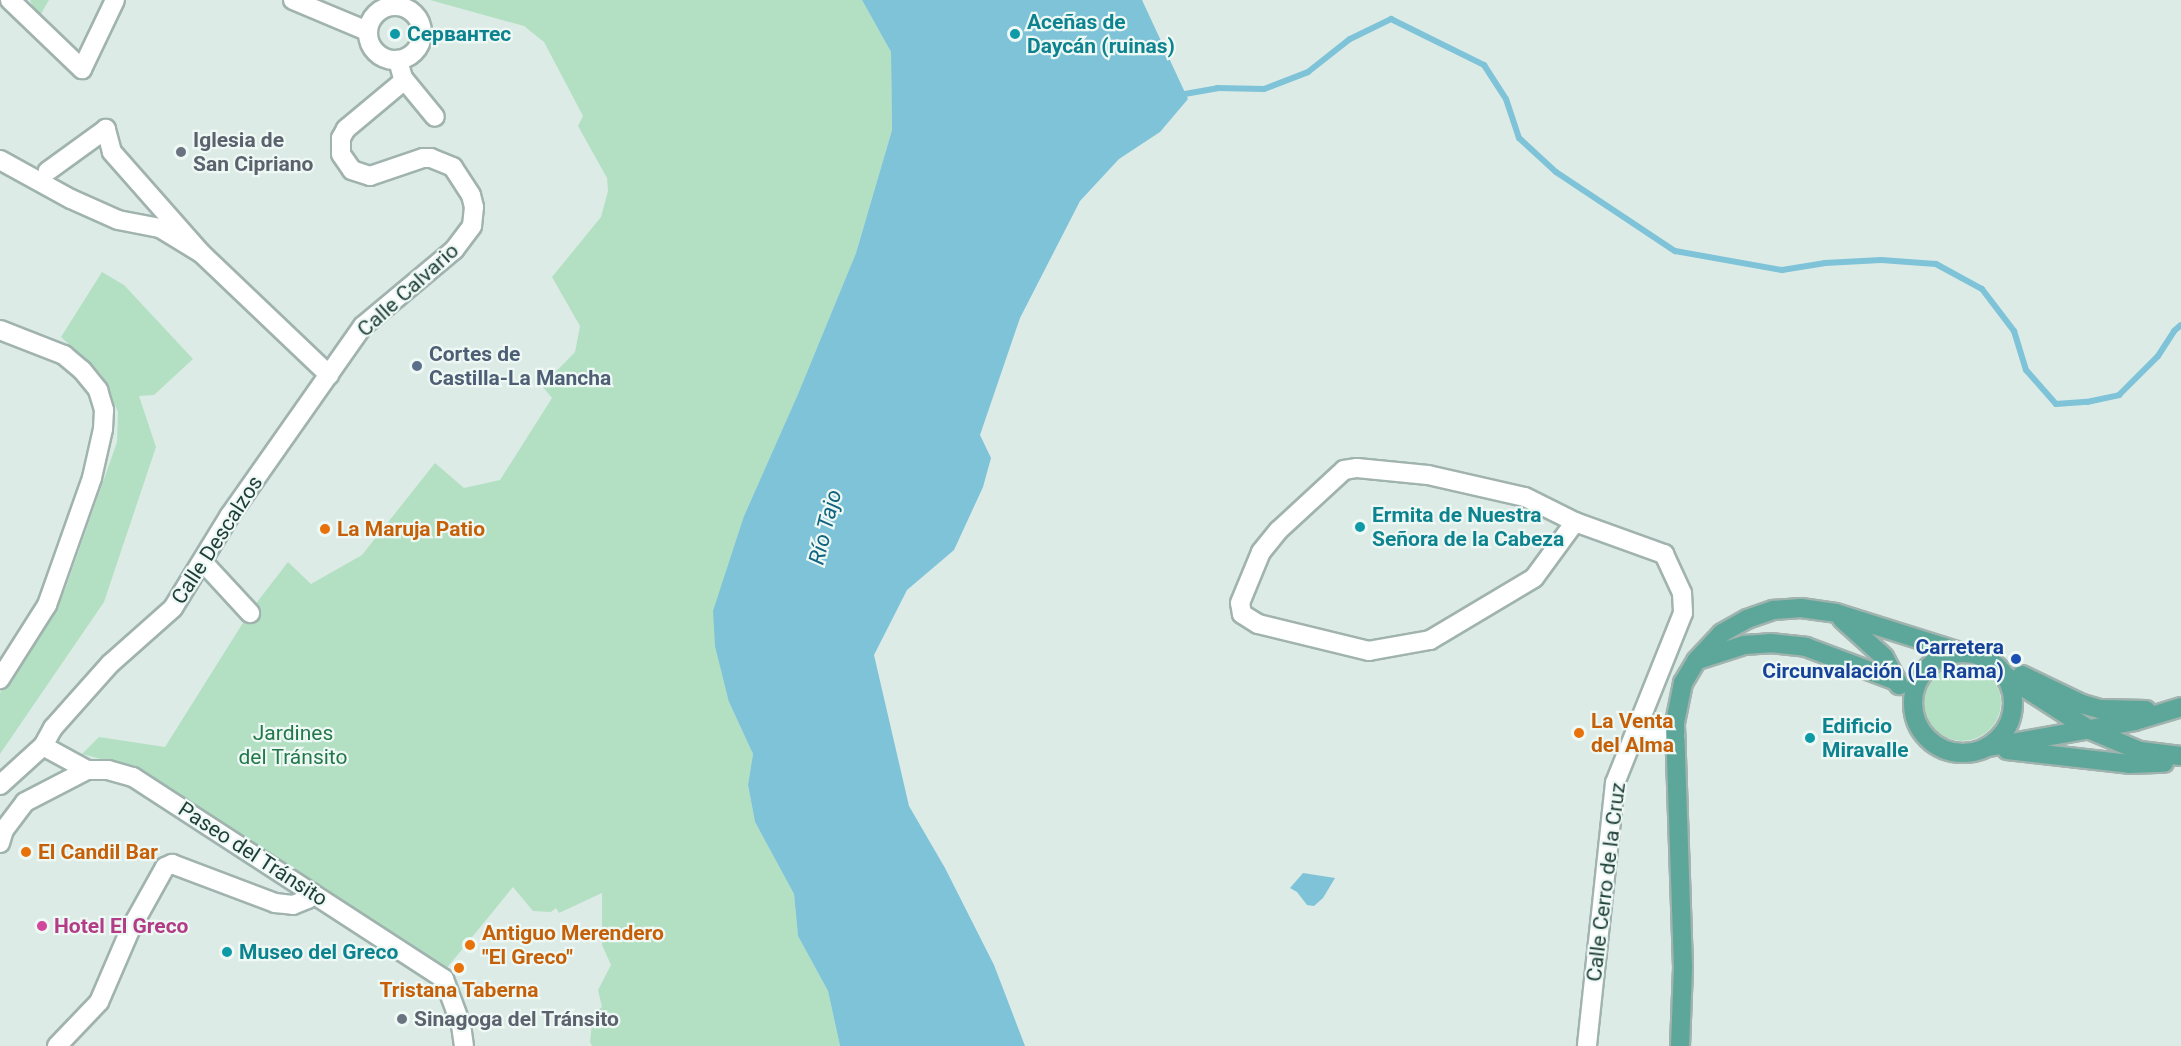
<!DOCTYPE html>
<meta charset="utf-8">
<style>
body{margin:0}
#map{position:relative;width:2181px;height:1046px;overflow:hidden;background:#ddebe6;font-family:Roboto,sans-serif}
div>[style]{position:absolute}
.green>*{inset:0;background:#b3e0c3}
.round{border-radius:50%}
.water>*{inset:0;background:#7ec3d8}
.stream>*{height:6px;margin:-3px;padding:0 3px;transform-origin:3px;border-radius:3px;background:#7ec3d8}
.roads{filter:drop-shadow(2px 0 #a0b3ae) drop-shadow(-2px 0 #a0b3ae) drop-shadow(0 2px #a0b3ae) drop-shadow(0 -2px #a0b3ae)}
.minor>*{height:18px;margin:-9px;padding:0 9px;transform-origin:9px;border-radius:9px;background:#fff}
.minor>.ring{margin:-9px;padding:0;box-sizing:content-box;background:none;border:18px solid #fff;border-radius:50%}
.major>*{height:18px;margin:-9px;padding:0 9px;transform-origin:9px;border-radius:9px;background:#5ca799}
.major>.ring{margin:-9px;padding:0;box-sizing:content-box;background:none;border:18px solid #5ca799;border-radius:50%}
.dots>*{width:16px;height:16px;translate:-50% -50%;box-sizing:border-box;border:3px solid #eef8f4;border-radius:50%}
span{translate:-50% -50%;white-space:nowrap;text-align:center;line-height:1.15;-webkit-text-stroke:4.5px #eef8f4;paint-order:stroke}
.culture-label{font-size:21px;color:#0d838f;font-weight:700}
.left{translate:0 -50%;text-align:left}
.worship-label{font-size:21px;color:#5b616d;font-weight:700}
.street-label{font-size:21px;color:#1d3d37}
.service-label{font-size:21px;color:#4e5e75;font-weight:700}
.food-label{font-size:21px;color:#c56008;font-weight:700}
.transit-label{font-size:21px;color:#164399;font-weight:700}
.right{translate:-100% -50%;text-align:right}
.park-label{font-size:21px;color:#23784a}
.hotel-label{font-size:21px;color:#b23c85;font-weight:700}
.water-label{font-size:22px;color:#11647f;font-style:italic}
</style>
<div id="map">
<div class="green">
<div style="clip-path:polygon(30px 0,49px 0,38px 19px,36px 15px)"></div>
<div style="clip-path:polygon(430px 0,862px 0,891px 52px,892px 130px,856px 253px,798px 394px,744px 516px,729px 702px,753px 754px,748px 785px,755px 822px,794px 894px,798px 936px,828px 991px,840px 1046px,592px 1046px,590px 1042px,593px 1013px,602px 1007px,598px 990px,611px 965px,602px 945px,602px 893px,559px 913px,556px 908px,551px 912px,533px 911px,513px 887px,446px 969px,134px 768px,82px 754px,99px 737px,165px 747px,251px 610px,288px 562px,311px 584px,362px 555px,435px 463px,464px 488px,500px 480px,552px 398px,542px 386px,575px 352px,580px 326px,552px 277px,601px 217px,608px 191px,607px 178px,578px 126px,583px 116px,544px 42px,524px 26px)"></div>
<div style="clip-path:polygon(102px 272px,124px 285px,193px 359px,154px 395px,139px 396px,156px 447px,104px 602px,0 754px,0 693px,65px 590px,117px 442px,118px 412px,101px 374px,61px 337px)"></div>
<div class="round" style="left:1923px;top:663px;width:78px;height:78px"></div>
</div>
<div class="water">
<div style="clip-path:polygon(862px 0,1142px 0,1188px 99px,1160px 132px,1119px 159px,1080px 201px,1020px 318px,980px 435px,991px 458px,983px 487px,954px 550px,907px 590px,874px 655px,909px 806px,945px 868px,994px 965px,1025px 1046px,840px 1046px,828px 991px,798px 936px,794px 894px,755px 822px,748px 785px,753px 754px,729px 702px,715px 646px,713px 611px,744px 516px,798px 394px,856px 253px,892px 130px,891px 52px)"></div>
<div style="clip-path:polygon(1303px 873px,1335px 878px,1323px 898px,1314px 906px,1307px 905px,1297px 892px,1290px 888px)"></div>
</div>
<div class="stream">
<div style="left:1179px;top:95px;width:39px;rotate:-10deg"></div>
<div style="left:1217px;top:88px;width:47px;rotate:1.2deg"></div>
<div style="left:1264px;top:89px;width:47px;rotate:-21.1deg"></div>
<div style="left:1308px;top:72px;width:53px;rotate:-38.2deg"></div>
<div style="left:1350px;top:39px;width:46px;rotate:-26deg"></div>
<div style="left:1391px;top:19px;width:104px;rotate:26.3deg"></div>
<div style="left:1484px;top:65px;width:40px;rotate:57.1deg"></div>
<div style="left:1506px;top:99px;width:41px;rotate:71.6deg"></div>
<div style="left:1519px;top:138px;width:50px;rotate:42.6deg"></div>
<div style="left:1556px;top:172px;width:143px;rotate:33.6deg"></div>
<div style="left:1675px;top:251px;width:109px;rotate:10.1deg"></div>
<div style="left:1782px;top:270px;width:44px;rotate:-9.2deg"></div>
<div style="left:1825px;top:263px;width:56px;rotate:-3.1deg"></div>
<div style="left:1881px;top:260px;width:55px;rotate:4.2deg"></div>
<div style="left:1936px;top:264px;width:52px;rotate:28.5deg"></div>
<div style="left:1982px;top:289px;width:53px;rotate:52.7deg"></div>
<div style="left:2014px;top:331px;width:41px;rotate:72.9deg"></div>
<div style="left:2026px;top:370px;width:45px;rotate:48.6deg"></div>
<div style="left:2056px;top:404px;width:31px;rotate:-4deg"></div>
<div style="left:2087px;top:402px;width:33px;rotate:-12deg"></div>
<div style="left:2119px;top:395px;width:55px;rotate:-45deg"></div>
<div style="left:2158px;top:356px;width:30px;rotate:-57deg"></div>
<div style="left:2174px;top:331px;width:9px;rotate:-41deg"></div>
</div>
<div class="roads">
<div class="minor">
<div style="left:10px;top:0;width:100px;rotate:43.8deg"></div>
<div style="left:82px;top:69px;width:76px;rotate:-64.4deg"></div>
<div style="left:293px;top:0;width:80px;rotate:22.7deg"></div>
<div class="ring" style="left:368px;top:6px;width:36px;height:36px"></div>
<div style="left:403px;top:78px;width:50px;rotate:50.6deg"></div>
<div style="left:0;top:160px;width:81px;rotate:28.8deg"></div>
<div style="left:71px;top:199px;width:51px;rotate:24.1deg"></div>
<div style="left:118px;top:220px;width:43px;rotate:10.8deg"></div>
<div style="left:160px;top:228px;width:48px;rotate:31.4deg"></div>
<div style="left:201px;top:253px;width:135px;rotate:-131.4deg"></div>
<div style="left:112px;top:152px;width:24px;rotate:-105deg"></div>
<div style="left:106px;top:129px;width:72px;rotate:144.1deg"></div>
<div style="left:201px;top:253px;width:177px;rotate:43.6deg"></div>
<div style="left:0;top:330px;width:69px;rotate:21.3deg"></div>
<div style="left:64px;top:355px;width:23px;rotate:40deg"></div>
<div style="left:82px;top:370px;width:26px;rotate:51deg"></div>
<div style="left:98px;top:390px;width:21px;rotate:73deg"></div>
<div style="left:104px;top:410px;width:19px;rotate:93deg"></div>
<div style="left:103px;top:429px;width:50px;rotate:102.7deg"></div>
<div style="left:92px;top:478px;width:135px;rotate:109.5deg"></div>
<div style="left:47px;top:605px;width:88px;rotate:122.4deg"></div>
<div style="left:1575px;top:522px;width:69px;rotate:126.2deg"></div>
<div style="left:1534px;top:578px;width:121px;rotate:149.2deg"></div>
<div style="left:1430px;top:640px;width:62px;rotate:169.8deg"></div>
<div style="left:1369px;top:651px;width:114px;rotate:-166.3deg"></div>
<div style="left:1258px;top:624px;width:19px;rotate:-148deg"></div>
<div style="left:1242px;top:614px;width:11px;rotate:-100deg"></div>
<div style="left:1240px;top:603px;width:55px;rotate:-67.6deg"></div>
<div style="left:1261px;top:552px;width:28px;rotate:-51deg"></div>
<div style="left:1279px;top:530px;width:88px;rotate:-42.7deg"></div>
<div style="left:1344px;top:470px;width:13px;rotate:-9deg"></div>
<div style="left:1357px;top:468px;width:71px;rotate:5.6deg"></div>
<div style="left:1428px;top:475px;width:99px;rotate:12.8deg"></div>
<div style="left:1525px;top:497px;width:56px;rotate:26.6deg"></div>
<div style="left:1575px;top:522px;width:95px;rotate:19.8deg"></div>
<div style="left:1664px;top:554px;width:43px;rotate:65.2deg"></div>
<div style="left:1682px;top:593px;width:20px;rotate:87deg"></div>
<div style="left:1683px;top:613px;width:183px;rotate:111.8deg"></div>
<div style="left:1615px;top:783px;width:264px;rotate:96.1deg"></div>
<div style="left:202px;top:561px;width:71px;rotate:47.3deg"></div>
<div style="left:1637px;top:730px;width:39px;rotate:10deg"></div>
<div style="left:43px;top:746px;width:50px;rotate:28.6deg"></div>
<div style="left:87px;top:770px;width:21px"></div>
<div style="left:108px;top:770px;width:26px;rotate:16deg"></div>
<div style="left:133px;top:777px;width:371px;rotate:33deg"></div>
<div style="left:444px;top:979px;width:49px;rotate:69.7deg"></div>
<div style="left:461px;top:1025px;width:21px;rotate:82deg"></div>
<div style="left:0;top:785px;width:58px;rotate:-42.2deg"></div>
<div style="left:43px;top:746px;width:21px;rotate:-61deg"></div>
<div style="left:53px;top:728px;width:86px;rotate:-48.3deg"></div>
<div style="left:110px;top:664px;width:84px;rotate:-41.6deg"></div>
<div style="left:173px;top:608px;width:109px;rotate:-58.5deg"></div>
<div style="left:230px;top:515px;width:231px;rotate:-54.9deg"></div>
<div style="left:363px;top:326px;width:119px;rotate:-39.9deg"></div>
<div style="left:454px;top:250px;width:30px;rotate:-53deg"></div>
<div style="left:472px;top:226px;width:19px;rotate:-84deg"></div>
<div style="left:474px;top:207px;width:12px;rotate:-104deg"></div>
<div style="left:471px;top:195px;width:33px;rotate:-123deg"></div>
<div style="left:453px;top:167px;width:24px;rotate:-158deg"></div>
<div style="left:431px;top:158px;width:8px;rotate:180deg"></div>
<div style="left:423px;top:158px;width:56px;rotate:161.2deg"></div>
<div style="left:370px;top:176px;width:19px;rotate:-162deg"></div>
<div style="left:352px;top:170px;width:19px;rotate:-125deg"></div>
<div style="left:341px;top:154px;width:16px;rotate:-90deg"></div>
<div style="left:341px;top:138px;width:10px;rotate:-61deg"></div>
<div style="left:346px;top:129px;width:72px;rotate:-39.9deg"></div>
<div style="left:401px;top:83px;width:5px;rotate:-68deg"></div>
<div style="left:403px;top:78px;width:19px;rotate:-106deg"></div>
<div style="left:0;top:843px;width:14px;rotate:-73deg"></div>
<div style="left:4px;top:830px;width:35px;rotate:-53deg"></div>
<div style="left:25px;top:802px;width:70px;rotate:-27.3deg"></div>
<div style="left:57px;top:1046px;width:61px;rotate:-46.3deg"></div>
<div style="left:99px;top:1002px;width:78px;rotate:-66.7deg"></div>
<div style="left:130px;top:930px;width:72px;rotate:-60.9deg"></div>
<div style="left:165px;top:867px;width:8px;rotate:-23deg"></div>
<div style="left:172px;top:864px;width:110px;rotate:20.7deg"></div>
<div style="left:275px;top:903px;width:18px;rotate:6deg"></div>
<div style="left:293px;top:905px;width:16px;rotate:-22deg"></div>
<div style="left:308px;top:899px;width:7px;rotate:-56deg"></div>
</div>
<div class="major">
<div style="left:1842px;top:619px;width:57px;rotate:42.1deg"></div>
<div style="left:1884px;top:657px;width:32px;rotate:62deg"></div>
<div class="ring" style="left:1913px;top:653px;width:82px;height:82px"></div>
<div style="left:1698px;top:660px;width:48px;rotate:-18.1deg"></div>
<div style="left:1744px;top:645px;width:26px;rotate:-4deg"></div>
<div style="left:1770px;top:643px;width:36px;rotate:6deg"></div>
<div style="left:1806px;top:647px;width:97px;rotate:20.5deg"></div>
<div style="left:2022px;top:675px;width:67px;rotate:25.8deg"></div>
<div style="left:2082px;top:704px;width:19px;rotate:16deg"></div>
<div style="left:2100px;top:709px;width:46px;rotate:1.2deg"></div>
<div style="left:2006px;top:676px;width:100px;rotate:32.7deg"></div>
<div style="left:2090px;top:730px;width:54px;rotate:22.8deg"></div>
<div style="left:2140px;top:751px;width:41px;rotate:7deg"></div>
<div style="left:1989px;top:747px;width:148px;rotate:-10.1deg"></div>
<div style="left:2135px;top:721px;width:48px;rotate:-16.9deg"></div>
<div style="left:2007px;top:750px;width:123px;rotate:6.5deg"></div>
<div style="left:2129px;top:764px;width:35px;rotate:-2deg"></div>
<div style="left:1680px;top:1046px;width:79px;rotate:-87.8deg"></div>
<div style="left:1683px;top:967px;width:244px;rotate:-91.9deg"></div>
<div style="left:1675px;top:723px;width:41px;rotate:-78.7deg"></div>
<div style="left:1683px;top:683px;width:26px;rotate:-59deg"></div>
<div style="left:1696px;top:661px;width:38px;rotate:-47deg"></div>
<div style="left:1722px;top:633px;width:29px;rotate:-29deg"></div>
<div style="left:1747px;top:619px;width:28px;rotate:-19deg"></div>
<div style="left:1773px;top:610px;width:28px;rotate:-4deg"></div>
<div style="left:1801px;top:608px;width:35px;rotate:8deg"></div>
<div style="left:1836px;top:613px;width:130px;rotate:17.5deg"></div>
</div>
</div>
<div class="dots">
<div style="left:395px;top:34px;background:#0f9aa8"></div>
<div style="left:1015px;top:34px;background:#0f9aa8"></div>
<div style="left:181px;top:152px;background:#6b7280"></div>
<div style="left:417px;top:366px;background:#5c6f8a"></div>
<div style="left:1360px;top:527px;background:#0f9aa8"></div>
<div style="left:325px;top:529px;background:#e8710a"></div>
<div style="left:2016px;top:659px;background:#1a4fb4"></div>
<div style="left:1579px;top:733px;background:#e8710a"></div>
<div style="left:1810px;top:738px;background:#0f9aa8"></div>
<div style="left:26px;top:852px;background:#e8710a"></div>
<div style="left:42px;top:926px;background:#d1479c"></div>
<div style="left:470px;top:945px;background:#e8710a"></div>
<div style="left:227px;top:952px;background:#0f9aa8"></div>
<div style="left:459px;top:968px;background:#e8710a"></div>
<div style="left:402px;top:1019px;background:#6b7280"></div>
</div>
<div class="culture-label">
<span class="left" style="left:1027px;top:34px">Aceñas de<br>Daycán (ruinas)</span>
<span class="left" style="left:407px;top:34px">Сервантес</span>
<span class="left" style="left:1372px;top:527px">Ermita de Nuestra<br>Señora de la Cabeza</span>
<span class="left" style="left:1822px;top:738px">Edificio<br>Miravalle</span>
<span class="left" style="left:239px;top:952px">Museo del Greco</span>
</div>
<div class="worship-label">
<span class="left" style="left:193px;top:152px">Iglesia de<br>San Cipriano</span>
<span class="left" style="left:414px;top:1019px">Sinagoga del Tránsito</span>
</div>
<div class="street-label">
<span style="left:408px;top:290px;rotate:-42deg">Calle Calvario</span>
<span style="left:217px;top:540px;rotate:-57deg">Calle Descalzos</span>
<span style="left:253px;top:854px;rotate:33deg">Paseo del Tránsito</span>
<span style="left:1606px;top:882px;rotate:-83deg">Calle Cerro de la Cruz</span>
</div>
<div class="service-label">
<span class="left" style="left:429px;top:366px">Cortes de<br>Castilla-La Mancha</span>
</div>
<div class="food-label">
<span class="left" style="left:337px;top:529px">La Maruja Patio</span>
<span class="left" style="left:1591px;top:733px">La Venta<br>del Alma</span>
<span class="left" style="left:38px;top:852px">El Candil Bar</span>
<span class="left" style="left:482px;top:945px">Antiguo Merendero<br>"El Greco"</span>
<span style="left:459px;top:990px">Tristana Taberna</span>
</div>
<div class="transit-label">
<span class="right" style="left:2004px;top:659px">Carretera<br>Circunvalación (La Rama)</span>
</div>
<div class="park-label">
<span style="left:293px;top:745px">Jardines<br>del Tránsito</span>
</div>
<div class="hotel-label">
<span class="left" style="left:54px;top:926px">Hotel El Greco</span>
</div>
<div class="water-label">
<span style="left:825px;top:527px;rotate:-76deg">Río Tajo</span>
</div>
</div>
